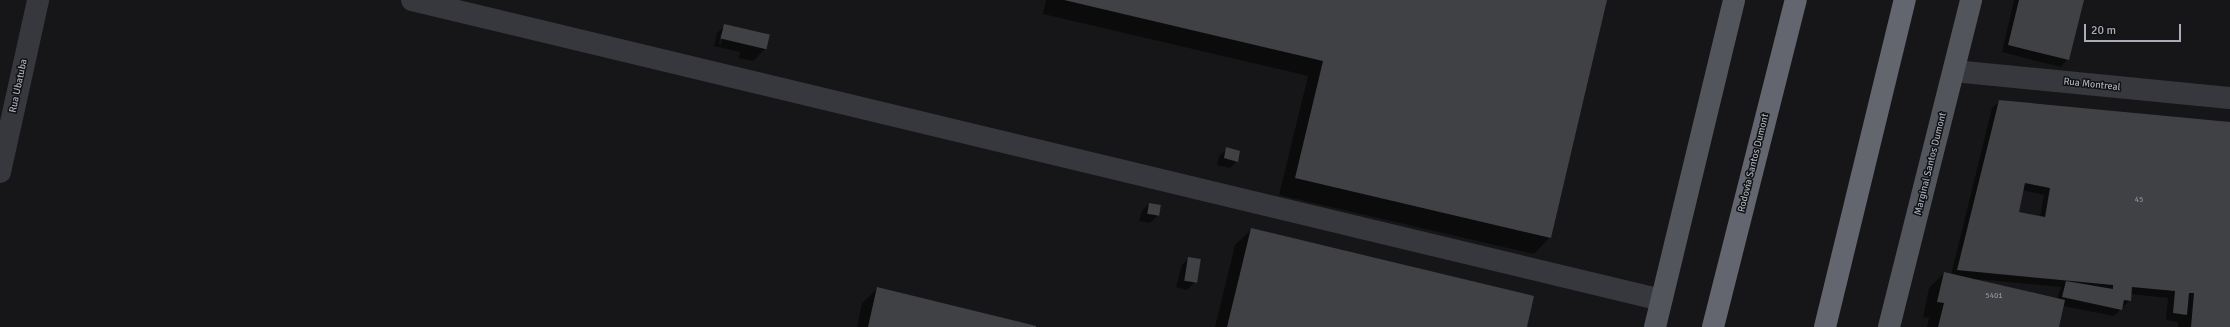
<!DOCTYPE html>
<style>
body{margin:0}
#map{position:relative;width:2230px;height:327px;overflow:hidden;background:#161618;font-family:Signika,sans-serif}
div>[style]{position:absolute}
.shadow>*{inset:0;background:#0007}
.building>*{inset:0;background:#404145;transform-origin:0 0}
.minor>*{height:22px;margin:-11px;padding:0 11px;transform-origin:11px;border-radius:11px;background:#37383d}
.major>*{height:22px;margin:-11px;padding:0 11px;transform-origin:11px;border-radius:11px;background:#53555c}
.highway>*{height:22px;margin:-11px;padding:0 11px;transform-origin:11px;border-radius:11px;background:#63666e}
span{translate:-50% -50%;white-space:nowrap;text-align:center;line-height:1.15;-webkit-text-stroke:3px #111113;paint-order:stroke}
.number-label{font-size:8px;color:#8e929b}
.number-label span{-webkit-text-stroke-width:0}
.street-label{font-size:10px;color:#a8adb8}
.scale{position:absolute;left:2084px;top:24px;width:97px;height:18px;box-sizing:border-box;border:2px solid #a8adb8;border-top:0;padding-left:5px;font-size:12px;line-height:14px;white-space:nowrap;color:#a8adb8;-webkit-text-stroke:3px #111113;paint-order:stroke}
</style>
<div id="map">
<div class="shadow">
<div style="clip-path:polygon(1046px 0,1606px 0,1550px 237px,1534px 254px,1279px 195px,1308px 76px,1043px 14px)"></div>
<div style="clip-path:polygon(2014px 0,2083px 0,2068px 59px,2061px 67px,2002px 52px)"></div>
<div style="clip-path:polygon(evenodd,725px 26px,765px 49px,753px 61px,739px 58px,740px 52px,714px 46px,717px 33px,725px 26px,721px 33px,723px 33px,721px 44px,719px 44px,721px 33px)"></div>
<div style="clip-path:polygon(evenodd,2000px 101px,2230px 123px,2230px 327px,2178px 327px,2178px 322px,2166px 320px,2168px 298px,2130px 294px,2130px 300px,2114px 316px,2063px 306px,2058px 327px,1927px 327px,1929px 318px,1923px 317px,1929px 288px,1944px 273px,1951px 275px,1992px 108px,2000px 101px,2022px 190px,2044px 195px,2040px 217px,2018px 213px,2022px 190px,2000px 101px,1975px 279px,2061px 287px,2057px 299px,1975px 279px)"></div>
<div style="clip-path:polygon(1227px 149px,1237px 161px,1230px 168px,1217px 165px,1219px 156px)"></div>
<div style="clip-path:polygon(1149px 204px,1157px 216px,1150px 223px,1139px 221px,1142px 211px)"></div>
<div style="clip-path:polygon(1252px 229px,1526px 327px,1215px 327px,1235px 245px)"></div>
<div style="clip-path:polygon(1189px 258px,1194px 283px,1187px 290px,1176px 287px,1182px 265px)"></div>
<div style="clip-path:polygon(878px 288px,1034px 327px,857px 327px,862px 303px)"></div>
</div>
<div class="building">
<div style="clip-path:polygon(1064px 0,1607px 0,1551px 238px,1295px 178px,1323px 61px)"></div>
<div style="clip-path:polygon(2019px 0,2084px 0,2069px 60px,2008px 45px)"></div>
<div style="left:724px;top:24px;width:47px;height:15px;rotate:13deg"></div>
<div style="clip-path:polygon(evenodd,1999px 100px,2230px 122px,2230px 327px,2191px 327px,2194px 293px,2189px 293px,2187px 315px,2173px 313px,2175px 291px,2132px 287px,2131px 301px,2124px 300px,2122px 310px,2062px 297px,2066px 281px,2113px 289px,2113px 285px,1957px 270px,1999px 100px,2025px 183px,2050px 188px,2045px 217px,2019px 212px,2025px 183px)"></div>
<div style="clip-path:polygon(1226px 147px,1240px 151px,1238px 162px,1224px 158px)"></div>
<div style="left:1149px;top:203px;width:12px;height:11px;rotate:9deg"></div>
<div style="clip-path:polygon(1251px 228px,1534px 296px,1527px 327px,1227px 327px)"></div>
<div style="left:1188px;top:257px;width:13px;height:24px;rotate:9deg"></div>
<div style="clip-path:polygon(1944px 272px,2065px 300px,2059px 327px,1938px 327px,1944px 303px,1937px 302px)"></div>
<div style="clip-path:polygon(877px 287px,1036px 326px,1036px 327px,868px 327px)"></div>
</div>
<div class="minor">
<div style="left:412px;top:0;width:1285px;rotate:13.5deg"></div>
<div style="left:1954px;top:71px;width:277px;rotate:5.6deg"></div>
<div style="left:0;top:172px;width:176px;rotate:-77.5deg"></div>
</div>
<div class="major">
<div style="left:1655px;top:327px;width:336px;rotate:-76.4deg"></div>
<div style="left:1889px;top:327px;width:337px;rotate:-75.9deg"></div>
</div>
<div class="highway">
<div style="left:1713px;top:327px;width:337px;rotate:-75.8deg"></div>
<div style="left:1825px;top:327px;width:337px;rotate:-76.3deg"></div>
</div>
<div class="number-label">
<span style="left:2139px;top:200px">45</span>
<span style="left:1994px;top:296px">5401</span>
</div>
<div class="street-label">
<span style="left:2092px;top:85px;rotate:6deg">Rua Montreal</span>
<span style="left:19px;top:86px;rotate:-78deg">Rua Ubatuba</span>
<span style="left:1754px;top:163px;rotate:-76deg">Rodovia Santos Dumont</span>
<span style="left:1931px;top:164px;rotate:-76deg">Marginal Santos Dumont</span>
</div>
<div class="scale">20 m</div>
</div>
